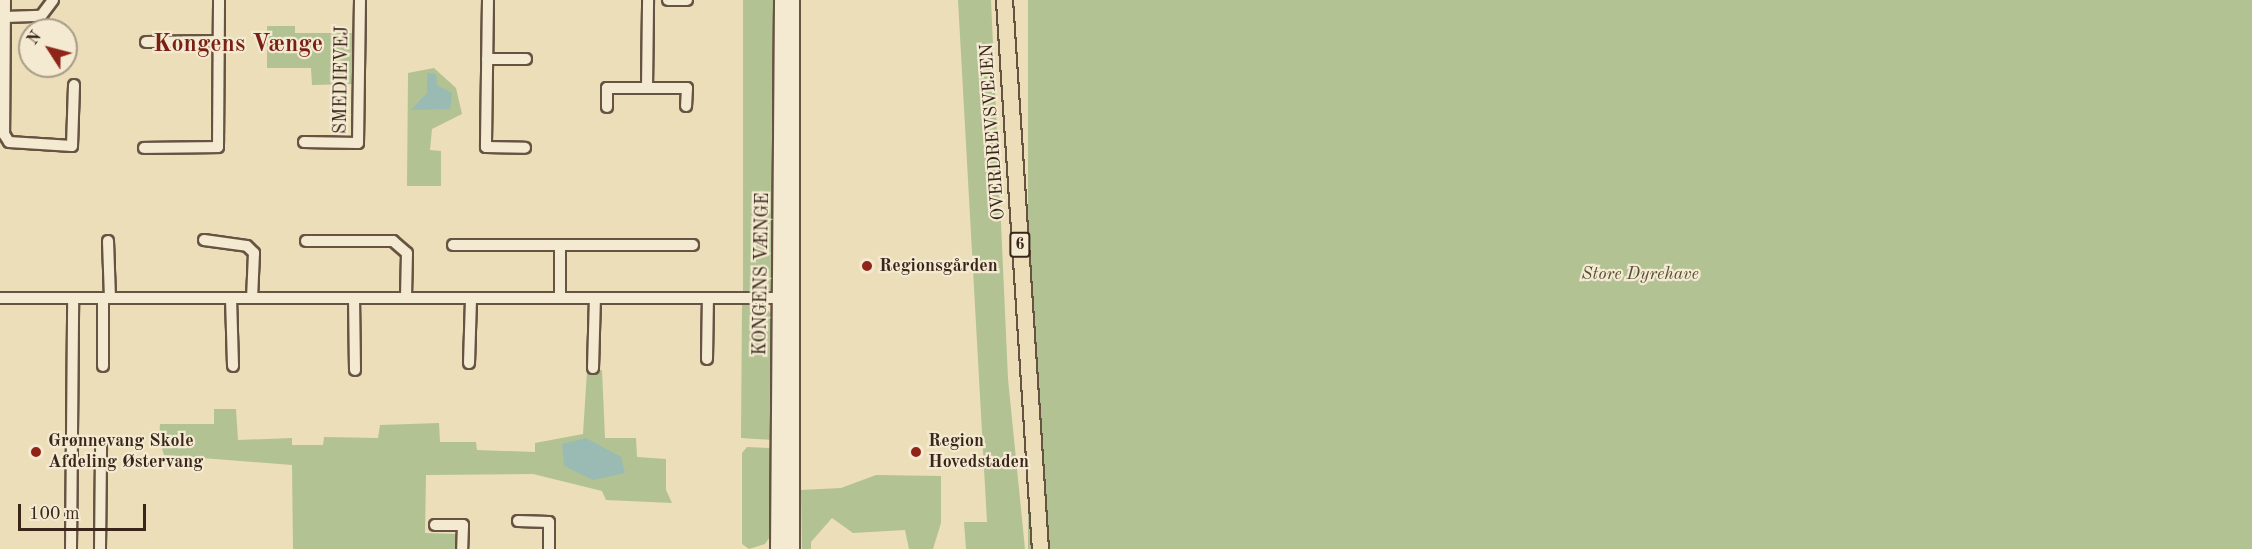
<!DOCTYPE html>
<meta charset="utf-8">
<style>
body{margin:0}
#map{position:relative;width:2252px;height:549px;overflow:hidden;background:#ecdeb8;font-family:"Old Standard TT",serif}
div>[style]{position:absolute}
.green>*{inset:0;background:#b3c292;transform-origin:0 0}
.water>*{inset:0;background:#99bbb4}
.roads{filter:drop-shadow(2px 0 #665342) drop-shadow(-2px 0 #665342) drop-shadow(0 2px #665342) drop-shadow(0 -2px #665342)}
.street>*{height:10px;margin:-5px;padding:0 5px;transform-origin:5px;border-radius:5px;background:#f3ead1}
.secondary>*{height:14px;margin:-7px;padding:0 7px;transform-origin:7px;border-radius:7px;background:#f3ead1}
.primary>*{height:15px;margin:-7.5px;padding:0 7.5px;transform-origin:7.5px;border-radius:7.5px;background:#ecdeb8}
.dots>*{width:16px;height:16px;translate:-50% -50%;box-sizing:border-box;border:3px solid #f3ead1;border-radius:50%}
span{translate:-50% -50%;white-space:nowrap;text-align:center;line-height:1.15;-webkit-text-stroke:4.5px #f3ead1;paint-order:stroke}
.shield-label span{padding:2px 4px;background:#f3ead1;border:2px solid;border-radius:4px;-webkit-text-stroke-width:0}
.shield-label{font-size:16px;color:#39251a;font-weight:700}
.street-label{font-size:18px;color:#39251a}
.poi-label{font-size:18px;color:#39251a;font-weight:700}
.left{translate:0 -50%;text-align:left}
.park-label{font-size:18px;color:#584c38;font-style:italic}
.district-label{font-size:24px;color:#7a1f14;font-weight:700}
.north{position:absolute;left:18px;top:18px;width:60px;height:60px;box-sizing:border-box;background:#f3ead1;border:2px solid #a99b88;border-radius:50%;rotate:306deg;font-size:16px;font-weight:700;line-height:24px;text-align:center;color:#39251a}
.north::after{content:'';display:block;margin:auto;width:21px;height:27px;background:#8f2418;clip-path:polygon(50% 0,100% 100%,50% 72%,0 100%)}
.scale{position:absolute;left:18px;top:504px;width:128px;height:27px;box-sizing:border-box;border:3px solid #39251a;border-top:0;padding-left:8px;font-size:18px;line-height:21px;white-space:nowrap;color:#39251a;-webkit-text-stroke:4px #f3ead1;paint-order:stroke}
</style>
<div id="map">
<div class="green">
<div style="left:743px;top:0;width:31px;height:294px"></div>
<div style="clip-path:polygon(958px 0,991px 0,1008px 379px,1025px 549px,966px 549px,964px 522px,987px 522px)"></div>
<div style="left:1028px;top:0;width:1224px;height:550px"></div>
<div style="clip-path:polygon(267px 26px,295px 26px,295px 33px,354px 33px,353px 84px,312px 85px,311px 68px,267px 68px)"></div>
<div style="clip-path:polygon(434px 68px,456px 88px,462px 114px,432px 129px,430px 150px,441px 151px,441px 186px,407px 186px,408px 73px)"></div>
<div style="clip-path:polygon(742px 304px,764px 305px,776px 321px,773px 440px,741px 438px)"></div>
<div style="clip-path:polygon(602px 370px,605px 438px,636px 438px,637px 457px,666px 459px,666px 490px,672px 503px,606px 500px,602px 491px,533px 474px,426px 475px,425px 533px,458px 534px,458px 549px,293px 549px,292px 465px,164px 455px,159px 439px,160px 424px,214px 424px,214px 409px,236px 409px,238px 440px,292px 438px,292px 445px,323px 445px,324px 437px,378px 438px,380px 425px,439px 423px,440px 442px,476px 442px,477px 450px,535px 452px,535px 443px,583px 434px,587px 371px)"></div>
<div style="clip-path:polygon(747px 447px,771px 448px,772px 534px,765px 544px,749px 549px,742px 544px,742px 453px)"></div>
<div style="clip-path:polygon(876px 475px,941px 476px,941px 523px,933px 549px,909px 549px,905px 530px,853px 533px,832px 518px,811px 542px,811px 549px,802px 549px,801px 490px,841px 488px)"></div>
</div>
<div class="water">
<div style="clip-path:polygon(427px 73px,436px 74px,437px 85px,452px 93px,450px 109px,411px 110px,427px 93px)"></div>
<div style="clip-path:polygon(586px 438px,621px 457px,625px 473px,593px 480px,564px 466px,562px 444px)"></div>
</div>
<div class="roads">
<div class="street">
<div style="left:5px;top:0;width:134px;rotate:90.4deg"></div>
<div style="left:4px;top:134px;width:9px;rotate:58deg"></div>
<div style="left:9px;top:142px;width:63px;rotate:3.6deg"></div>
<div style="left:72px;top:146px;width:61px;rotate:-88.1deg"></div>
<div style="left:488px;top:0;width:147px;rotate:90.8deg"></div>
<div style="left:486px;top:147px;width:39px;rotate:1deg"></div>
<div style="left:668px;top:0;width:19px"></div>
<div style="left:5px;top:17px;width:36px;rotate:-2deg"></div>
<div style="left:41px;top:16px;width:20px;rotate:-53deg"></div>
<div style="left:146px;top:42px;width:73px;rotate:-0.8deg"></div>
<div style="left:487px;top:59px;width:39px"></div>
<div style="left:647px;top:88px;width:88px;rotate:-89.3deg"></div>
<div style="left:607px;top:107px;width:19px;rotate:-90deg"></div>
<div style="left:607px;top:88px;width:80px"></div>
<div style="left:687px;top:88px;width:18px;rotate:93deg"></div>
<div style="left:304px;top:142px;width:54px;rotate:1.1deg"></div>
<div style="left:358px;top:143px;width:143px;rotate:-89.2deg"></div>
<div style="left:144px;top:148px;width:74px;rotate:-0.8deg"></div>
<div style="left:218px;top:147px;width:147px;rotate:-89.6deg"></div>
<div style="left:204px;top:240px;width:43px;rotate:7.9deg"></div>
<div style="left:247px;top:246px;width:10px;rotate:45deg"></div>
<div style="left:254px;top:253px;width:45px;rotate:92.5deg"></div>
<div style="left:108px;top:241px;width:57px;rotate:88deg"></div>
<div style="left:306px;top:241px;width:87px"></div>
<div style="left:393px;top:241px;width:18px;rotate:41deg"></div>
<div style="left:407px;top:253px;width:45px;rotate:91.3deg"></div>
<div style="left:453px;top:245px;width:240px"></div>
<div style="left:0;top:298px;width:786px"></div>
<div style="left:231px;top:298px;width:68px;rotate:88.3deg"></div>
<div style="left:354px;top:298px;width:72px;rotate:89.2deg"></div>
<div style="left:560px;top:298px;width:53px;rotate:-90deg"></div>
<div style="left:707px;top:359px;width:61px;rotate:-89.1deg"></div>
<div style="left:469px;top:363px;width:65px;rotate:-88.2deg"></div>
<div style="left:103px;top:366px;width:68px;rotate:-90deg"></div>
<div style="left:593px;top:368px;width:70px;rotate:-88.4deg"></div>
<div style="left:518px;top:521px;width:31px;rotate:2deg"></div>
<div style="left:549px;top:522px;width:27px;rotate:90deg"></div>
<div style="left:435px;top:525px;width:28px"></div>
<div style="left:463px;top:525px;width:24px;rotate:92deg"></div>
<div style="left:71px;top:549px;width:251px;rotate:-89.5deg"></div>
<div style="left:100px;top:549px;width:103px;rotate:-89.4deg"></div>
</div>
<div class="secondary">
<div style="left:778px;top:549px;width:549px;rotate:-89.58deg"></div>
<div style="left:792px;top:549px;width:549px;rotate:-90deg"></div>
</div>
<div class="primary">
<div style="left:1004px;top:0;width:550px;rotate:86.25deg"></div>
</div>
</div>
<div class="dots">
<div style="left:867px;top:266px;background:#8f2418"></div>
<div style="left:36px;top:452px;background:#8f2418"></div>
<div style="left:916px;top:452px;background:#8f2418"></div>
</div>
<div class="shield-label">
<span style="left:1020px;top:245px">6</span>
</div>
<div class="street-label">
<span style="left:342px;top:80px;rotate:-89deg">SMEDIEVEJ</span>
<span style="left:993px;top:132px;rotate:-94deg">OVERDREVSVEJEN</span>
<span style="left:762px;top:274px;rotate:-89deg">KONGENS VÆNGE</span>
</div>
<div class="poi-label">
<span class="left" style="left:879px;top:266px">Regionsgården</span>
<span class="left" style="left:48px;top:452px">Grønnevang Skole<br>Afdeling Østervang</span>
<span class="left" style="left:928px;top:452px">Region<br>Hovedstaden</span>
</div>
<div class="park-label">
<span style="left:1640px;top:274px">Store Dyrehave</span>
</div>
<div class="district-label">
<span style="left:238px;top:46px">Kongens Vænge</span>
</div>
<div class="north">N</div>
<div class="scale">100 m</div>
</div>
